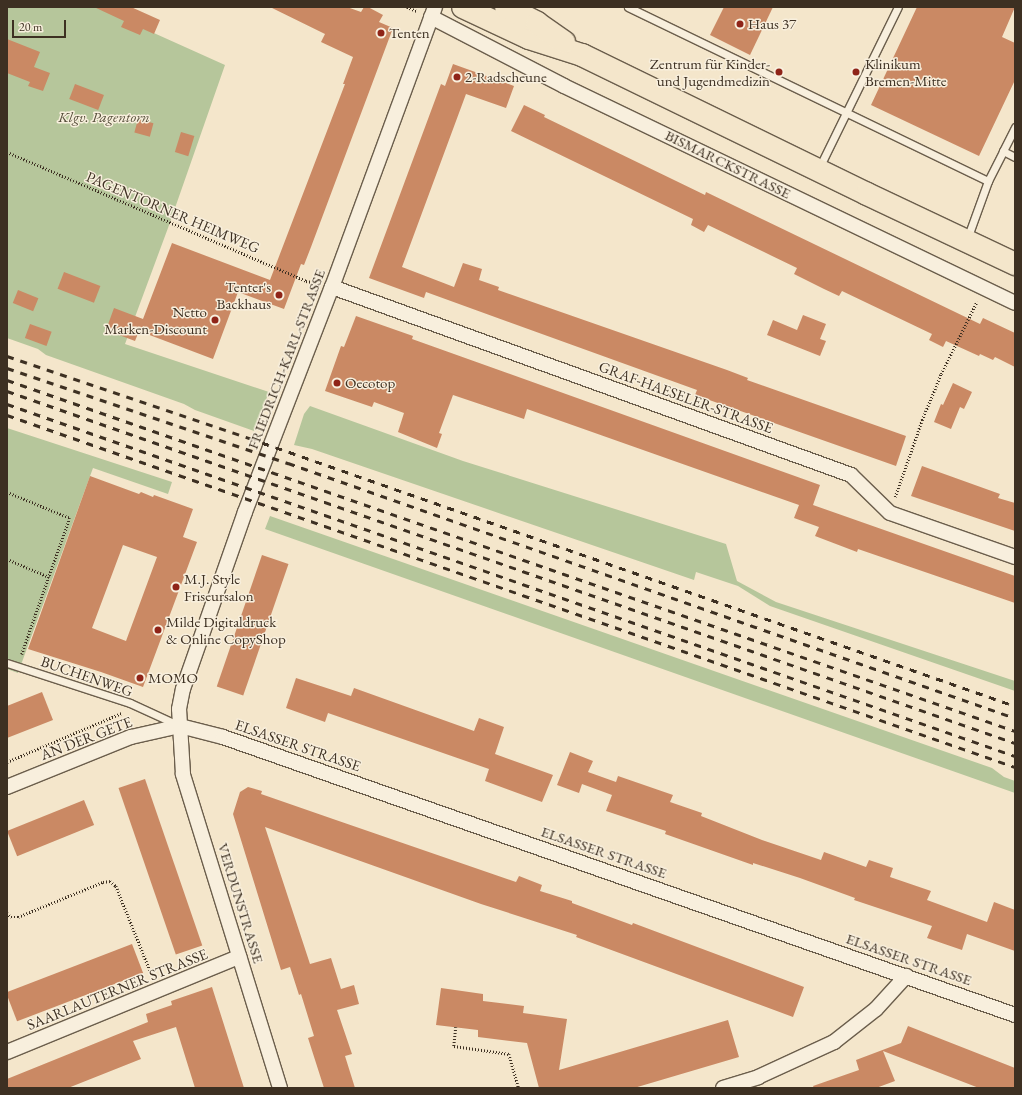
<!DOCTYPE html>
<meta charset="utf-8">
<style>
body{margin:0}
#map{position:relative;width:1022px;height:1095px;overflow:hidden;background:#f4e6cb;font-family:"EB Garamond",serif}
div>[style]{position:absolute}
.green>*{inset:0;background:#b6c69b}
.building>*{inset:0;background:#ca8964;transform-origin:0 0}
.path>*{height:2.5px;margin-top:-1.25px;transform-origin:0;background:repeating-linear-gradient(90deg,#3d3022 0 1px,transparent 0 3px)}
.roads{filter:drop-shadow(1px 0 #6b5e4c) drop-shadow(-1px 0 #6b5e4c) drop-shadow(0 1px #6b5e4c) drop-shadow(0 -1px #6b5e4c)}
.lane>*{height:7px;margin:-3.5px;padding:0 3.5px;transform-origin:3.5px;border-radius:3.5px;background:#f8efdd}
.street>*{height:14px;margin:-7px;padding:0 7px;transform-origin:7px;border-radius:7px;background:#f8efdd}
.primary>*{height:22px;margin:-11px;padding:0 11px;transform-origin:11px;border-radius:11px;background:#f4e6cb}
.rail>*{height:3px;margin-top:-1.5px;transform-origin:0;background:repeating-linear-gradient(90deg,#3d3022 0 7px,transparent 0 14px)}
.dots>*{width:11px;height:11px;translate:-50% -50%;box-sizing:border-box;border:2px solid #f8efdd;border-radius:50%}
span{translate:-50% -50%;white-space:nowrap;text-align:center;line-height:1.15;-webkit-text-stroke:3px #f8efdd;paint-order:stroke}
.poi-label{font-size:15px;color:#3d3022}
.left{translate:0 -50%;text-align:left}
.right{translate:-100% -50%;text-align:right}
.park-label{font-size:15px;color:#554e3a;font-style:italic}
.street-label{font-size:15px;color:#3d3022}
.frame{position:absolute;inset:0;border:8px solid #3d3022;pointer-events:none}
.scale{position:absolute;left:12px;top:20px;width:54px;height:18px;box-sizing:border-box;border:2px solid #3d3022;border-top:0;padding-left:5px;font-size:12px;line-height:14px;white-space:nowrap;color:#3d3022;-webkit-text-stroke:3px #f8efdd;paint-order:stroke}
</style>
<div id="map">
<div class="green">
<div style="clip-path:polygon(7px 7px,96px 7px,225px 65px,168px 228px,125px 344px,269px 392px,254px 431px,195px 410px,184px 404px,46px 355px,38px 349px,7px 338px)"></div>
<div style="clip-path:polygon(310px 406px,463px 461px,726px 544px,737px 581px,776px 602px,1015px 681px,1015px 691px,770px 606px,738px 586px,696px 572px,694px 580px,312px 449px,294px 445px,304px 414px)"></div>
<div style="clip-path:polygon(7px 428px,172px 482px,168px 494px,93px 468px,18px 673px,7px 669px)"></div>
<div style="clip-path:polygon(270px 516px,992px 768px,1004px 777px,1015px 781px,1015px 793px,265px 529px)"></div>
</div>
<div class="building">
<div style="clip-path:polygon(94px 7px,131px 7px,160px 20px,154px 34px,143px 29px,140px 35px,121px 27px,124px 21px)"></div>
<div style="clip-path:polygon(270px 7px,347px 7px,361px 12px,364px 7px,368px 7px,383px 15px,379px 22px,393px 28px,311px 247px,304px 265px,301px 264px,284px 309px,238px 292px,213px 359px,139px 331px,135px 341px,106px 330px,114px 308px,143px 319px,172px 243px,270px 280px,345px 84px,343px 84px,353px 57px,321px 42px,325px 34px)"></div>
<div style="clip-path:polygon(724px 7px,773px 7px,750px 55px,710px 35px)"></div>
<div style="clip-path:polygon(917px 7px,1015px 7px,1002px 37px,1015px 43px,1015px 80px,979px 156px,871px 105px)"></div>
<div style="clip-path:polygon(7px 39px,40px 52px,34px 67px,50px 73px,43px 91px,28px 86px,30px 82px,7px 73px)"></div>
<div style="clip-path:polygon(453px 64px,514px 86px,506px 108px,466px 94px,402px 267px,454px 287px,463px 263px,482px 269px,479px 280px,499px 287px,498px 290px,727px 370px,748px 378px,747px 380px,906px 436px,896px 466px,695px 395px,697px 390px,426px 292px,424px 298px,369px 278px,441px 84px,445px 86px)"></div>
<div style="left:75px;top:84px;width:31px;height:16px;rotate:21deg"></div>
<div style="clip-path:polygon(524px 105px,545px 115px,544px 117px,705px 195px,706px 192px,980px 324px,983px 318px,1015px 333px,1015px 367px,995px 357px,993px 360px,980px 354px,979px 356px,946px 341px,943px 347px,929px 340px,932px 334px,842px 291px,839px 296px,824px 289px,794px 274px,797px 268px,708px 225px,704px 232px,691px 225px,693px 219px,511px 131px)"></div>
<div style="left:138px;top:119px;width:16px;height:14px;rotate:15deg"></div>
<div style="left:181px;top:132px;width:14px;height:21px;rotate:17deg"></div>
<div style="left:64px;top:272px;width:39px;height:18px;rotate:21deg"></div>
<div style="left:18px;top:290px;width:22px;height:14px;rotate:22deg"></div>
<div style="clip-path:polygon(803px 315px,826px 324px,820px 339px,826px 341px,820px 356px,767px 335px,773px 320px,797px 330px)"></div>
<div style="clip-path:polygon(356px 316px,413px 336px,412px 339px,820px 485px,813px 505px,1015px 576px,1015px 603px,858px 549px,857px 552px,815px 536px,819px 527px,794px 518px,799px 505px,527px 409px,524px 419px,453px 395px,439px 433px,442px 434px,437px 448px,398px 432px,404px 413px,374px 402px,372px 407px,325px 391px,341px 346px,344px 347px)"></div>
<div style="left:30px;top:324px;width:23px;height:15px;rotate:20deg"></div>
<div style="clip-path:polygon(953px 383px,972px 392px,964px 409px,960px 407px,951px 429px,934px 422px,941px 404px,943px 405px)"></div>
<div style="clip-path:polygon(922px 466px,1000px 494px,998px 498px,1015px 503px,1015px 531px,911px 496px)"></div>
<div style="clip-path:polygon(evenodd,90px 476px,139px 494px,141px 492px,153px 497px,154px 495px,193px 509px,183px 537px,197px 542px,143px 687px,101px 672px,28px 649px,90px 476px,123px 545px,157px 557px,126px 641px,92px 628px,123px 545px)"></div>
<div style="left:262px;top:555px;width:28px;height:139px;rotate:19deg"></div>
<div style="clip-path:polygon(296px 678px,351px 696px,354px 688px,474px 731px,479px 718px,504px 727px,495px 754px,553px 775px,542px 802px,485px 781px,489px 769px,328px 713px,325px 722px,286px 708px)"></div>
<div style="clip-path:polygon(42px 692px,53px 720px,7px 738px,7px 706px)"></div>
<div style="clip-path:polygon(570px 752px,593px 761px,588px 772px,616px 782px,618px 776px,673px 795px,670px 802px,702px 813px,701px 816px,762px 840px,821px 860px,824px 852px,866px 867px,869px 860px,893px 868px,890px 877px,931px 891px,927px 900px,987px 922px,994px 902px,1015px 910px,1015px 951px,967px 934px,962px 950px,927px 938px,932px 926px,854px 900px,855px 898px,800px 878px,753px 863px,753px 865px,665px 834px,666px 831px,606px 811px,612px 795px,582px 784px,579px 793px,557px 785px)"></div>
<div style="left:145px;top:779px;width:176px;height:28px;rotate:71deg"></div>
<div style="clip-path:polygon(248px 787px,262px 791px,261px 794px,333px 819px,516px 882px,519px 876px,542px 885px,540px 891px,572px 901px,572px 903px,632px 925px,633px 923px,804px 987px,793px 1017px,576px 937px,577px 935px,481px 904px,265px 827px,310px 964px,331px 958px,341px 989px,354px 985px,359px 1004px,337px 1010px,352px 1054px,345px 1056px,355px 1088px,324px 1088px,308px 1038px,314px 1036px,301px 994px,299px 995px,290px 967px,281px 970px,233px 814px,240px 792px)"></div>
<div style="left:84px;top:800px;width:27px;height:83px;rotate:68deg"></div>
<div style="left:132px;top:944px;width:31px;height:135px;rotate:69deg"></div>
<div style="clip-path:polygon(212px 987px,244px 1088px,195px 1088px,176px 1027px,133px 1041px,141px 1059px,68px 1088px,7px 1088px,7px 1079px,148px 1022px,146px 1014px,172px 1005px,171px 1001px)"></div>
<div style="clip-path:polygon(441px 988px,483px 994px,483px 1001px,524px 1006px,523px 1013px,567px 1019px,559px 1070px,728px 1020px,739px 1057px,634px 1088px,539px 1088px,527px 1043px,478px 1037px,478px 1030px,436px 1025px)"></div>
<div style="clip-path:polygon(908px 1026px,1015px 1068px,1015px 1088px,979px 1088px,883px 1051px,895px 1081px,876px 1088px,814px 1088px,813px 1086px,859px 1070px,856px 1060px,901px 1043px)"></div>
</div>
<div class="path">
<div style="left:407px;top:7px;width:11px;rotate:22deg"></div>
<div style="left:7px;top:152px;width:326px;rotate:23.3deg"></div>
<div style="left:306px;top:281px;width:12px;rotate:9deg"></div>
<div style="left:7px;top:492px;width:68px;rotate:22.4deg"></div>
<div style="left:70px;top:518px;width:63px;rotate:109.6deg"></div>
<div style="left:895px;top:497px;width:82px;rotate:-70.7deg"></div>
<div style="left:922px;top:420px;width:50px;rotate:-67.6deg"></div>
<div style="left:941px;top:374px;width:81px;rotate:-63.7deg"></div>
<div style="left:7px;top:559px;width:46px;rotate:23.2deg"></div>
<div style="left:49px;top:577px;width:82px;rotate:109.3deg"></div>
<div style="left:7px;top:762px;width:125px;rotate:-23.1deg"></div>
<div style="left:7px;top:913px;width:6px;rotate:45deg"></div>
<div style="left:11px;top:917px;width:7px"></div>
<div style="left:18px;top:917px;width:92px;rotate:-22.4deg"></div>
<div style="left:103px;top:882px;width:7px;rotate:-8deg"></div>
<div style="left:110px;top:881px;width:8px;rotate:40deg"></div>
<div style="left:116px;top:886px;width:96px;rotate:68deg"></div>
<div style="left:456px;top:1027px;width:19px;rotate:96deg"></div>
<div style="left:454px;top:1046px;width:56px;rotate:8.3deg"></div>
<div style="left:509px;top:1054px;width:35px;rotate:74deg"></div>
</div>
<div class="roads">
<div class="lane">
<div style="left:628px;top:7px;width:400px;rotate:25.8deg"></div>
<div style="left:1003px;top:151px;width:27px;rotate:-63deg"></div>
<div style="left:819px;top:168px;width:179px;rotate:-63.9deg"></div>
<div style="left:967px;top:239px;width:62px;rotate:-70.1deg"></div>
<div style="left:988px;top:181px;width:34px;rotate:-63deg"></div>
<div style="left:1003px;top:151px;width:13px;rotate:27deg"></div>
<div style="left:7px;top:663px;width:129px;rotate:18deg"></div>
<div style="left:130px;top:703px;width:53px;rotate:24.6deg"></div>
</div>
<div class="street">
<div style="left:431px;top:17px;width:150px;rotate:27.4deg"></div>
<div style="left:564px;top:86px;width:500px;rotate:25.69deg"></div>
<div style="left:332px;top:287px;width:552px;rotate:19.91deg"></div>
<div style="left:851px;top:475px;width:54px;rotate:44.3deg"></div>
<div style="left:890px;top:513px;width:133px;rotate:19.4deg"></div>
<div style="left:7px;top:787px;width:134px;rotate:-22deg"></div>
<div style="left:131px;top:737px;width:50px;rotate:-12.7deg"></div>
<div style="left:180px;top:726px;width:44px;rotate:14.3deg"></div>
<div style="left:223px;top:737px;width:839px;rotate:19.34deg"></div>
<div style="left:7px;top:1052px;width:251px;rotate:-22.3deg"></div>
<div style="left:280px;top:1088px;width:329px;rotate:-107.2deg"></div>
<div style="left:183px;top:774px;width:65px;rotate:-93.5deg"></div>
<div style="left:179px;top:709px;width:20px;rotate:-79deg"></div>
<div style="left:183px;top:689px;width:188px;rotate:-70.7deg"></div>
<div style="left:245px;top:512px;width:241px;rotate:-68.9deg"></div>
<div style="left:332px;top:287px;width:298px;rotate:-69.8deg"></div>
<div style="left:723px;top:1088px;width:37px;rotate:-17deg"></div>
<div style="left:758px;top:1077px;width:84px;rotate:-24.7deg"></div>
<div style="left:834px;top:1042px;width:53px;rotate:-38.2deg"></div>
<div style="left:876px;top:1009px;width:45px;rotate:-47.7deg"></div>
</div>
<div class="primary">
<div style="left:463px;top:7px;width:73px;rotate:25.2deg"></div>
<div style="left:529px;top:38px;width:56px;rotate:17.8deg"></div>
<div style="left:582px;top:55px;width:317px;rotate:26deg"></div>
<div style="left:867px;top:194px;width:164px;rotate:25.3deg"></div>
<div style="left:506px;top:7px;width:35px;rotate:27deg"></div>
<div style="left:537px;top:23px;width:33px;rotate:35deg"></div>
</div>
</div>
<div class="rail">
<div style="left:7px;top:356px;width:256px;rotate:18.7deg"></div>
<div style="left:249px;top:438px;width:812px;rotate:19.28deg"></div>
<div style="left:7px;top:368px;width:297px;rotate:18.7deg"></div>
<div style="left:288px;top:463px;width:770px;rotate:19.33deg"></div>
<div style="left:7px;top:380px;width:1067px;rotate:19.2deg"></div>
<div style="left:7px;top:391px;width:1068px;rotate:19.25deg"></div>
<div style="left:7px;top:404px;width:1068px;rotate:19.25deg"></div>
<div style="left:7px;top:415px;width:1068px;rotate:19.25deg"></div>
</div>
<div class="dots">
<div style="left:740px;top:24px;background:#8f2418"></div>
<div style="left:381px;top:33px;background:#8f2418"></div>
<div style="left:779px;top:72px;background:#8f2418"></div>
<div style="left:856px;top:72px;background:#8f2418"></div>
<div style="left:457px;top:77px;background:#8f2418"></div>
<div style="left:279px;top:295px;background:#8f2418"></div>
<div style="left:215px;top:320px;background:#8f2418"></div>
<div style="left:337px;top:383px;background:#8f2418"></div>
<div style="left:176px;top:587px;background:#8f2418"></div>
<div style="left:158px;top:630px;background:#8f2418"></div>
<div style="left:140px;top:678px;background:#8f2418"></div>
</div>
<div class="poi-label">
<span class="left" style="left:748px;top:24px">Haus 37</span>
<span class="left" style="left:389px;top:33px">Tenten</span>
<span class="right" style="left:770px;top:72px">Zentrum für Kinder-<br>und Jugendmedizin</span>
<span class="left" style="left:865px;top:72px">Klinikum<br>Bremen-Mitte</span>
<span class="left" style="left:465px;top:77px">2-Radscheune</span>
<span class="right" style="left:271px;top:295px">Tenter's<br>Backhaus</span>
<span class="right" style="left:207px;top:320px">Netto<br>Marken-Discount</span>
<span class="left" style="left:345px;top:383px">Oecotop</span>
<span class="left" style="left:184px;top:587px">M.J. Style<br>Friseursalon</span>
<span class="left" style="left:166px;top:630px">Milde Digitaldruck<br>&amp; Online CopyShop</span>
<span class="left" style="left:148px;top:678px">MOMO</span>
</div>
<div class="park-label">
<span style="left:104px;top:117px">Klgv. Pagentorn</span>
</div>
<div class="street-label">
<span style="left:728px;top:164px;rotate:26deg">BISMARCKSTRASSE</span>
<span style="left:173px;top:212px;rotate:23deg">PAGENTORNER HEIMWEG</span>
<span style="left:286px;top:359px;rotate:-69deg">FRIEDRICH-KARL-STRASSE</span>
<span style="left:686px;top:397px;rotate:20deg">GRAF-HAESELER-STRASSE</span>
<span style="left:87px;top:676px;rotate:19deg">BUCHENWEG</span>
<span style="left:86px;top:738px;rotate:-21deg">AN DER GETE</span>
<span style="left:298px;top:745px;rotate:19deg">ELSASSER STRASSE</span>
<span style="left:604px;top:852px;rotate:19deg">ELSASSER STRASSE</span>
<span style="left:241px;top:903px;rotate:73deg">VERDUNSTRASSE</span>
<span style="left:909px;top:959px;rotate:19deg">ELSASSER STRASSE</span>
<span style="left:117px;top:989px;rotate:-22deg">SAARLAUTERNER STRASSE</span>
</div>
<div class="frame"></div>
<div class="scale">20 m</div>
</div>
